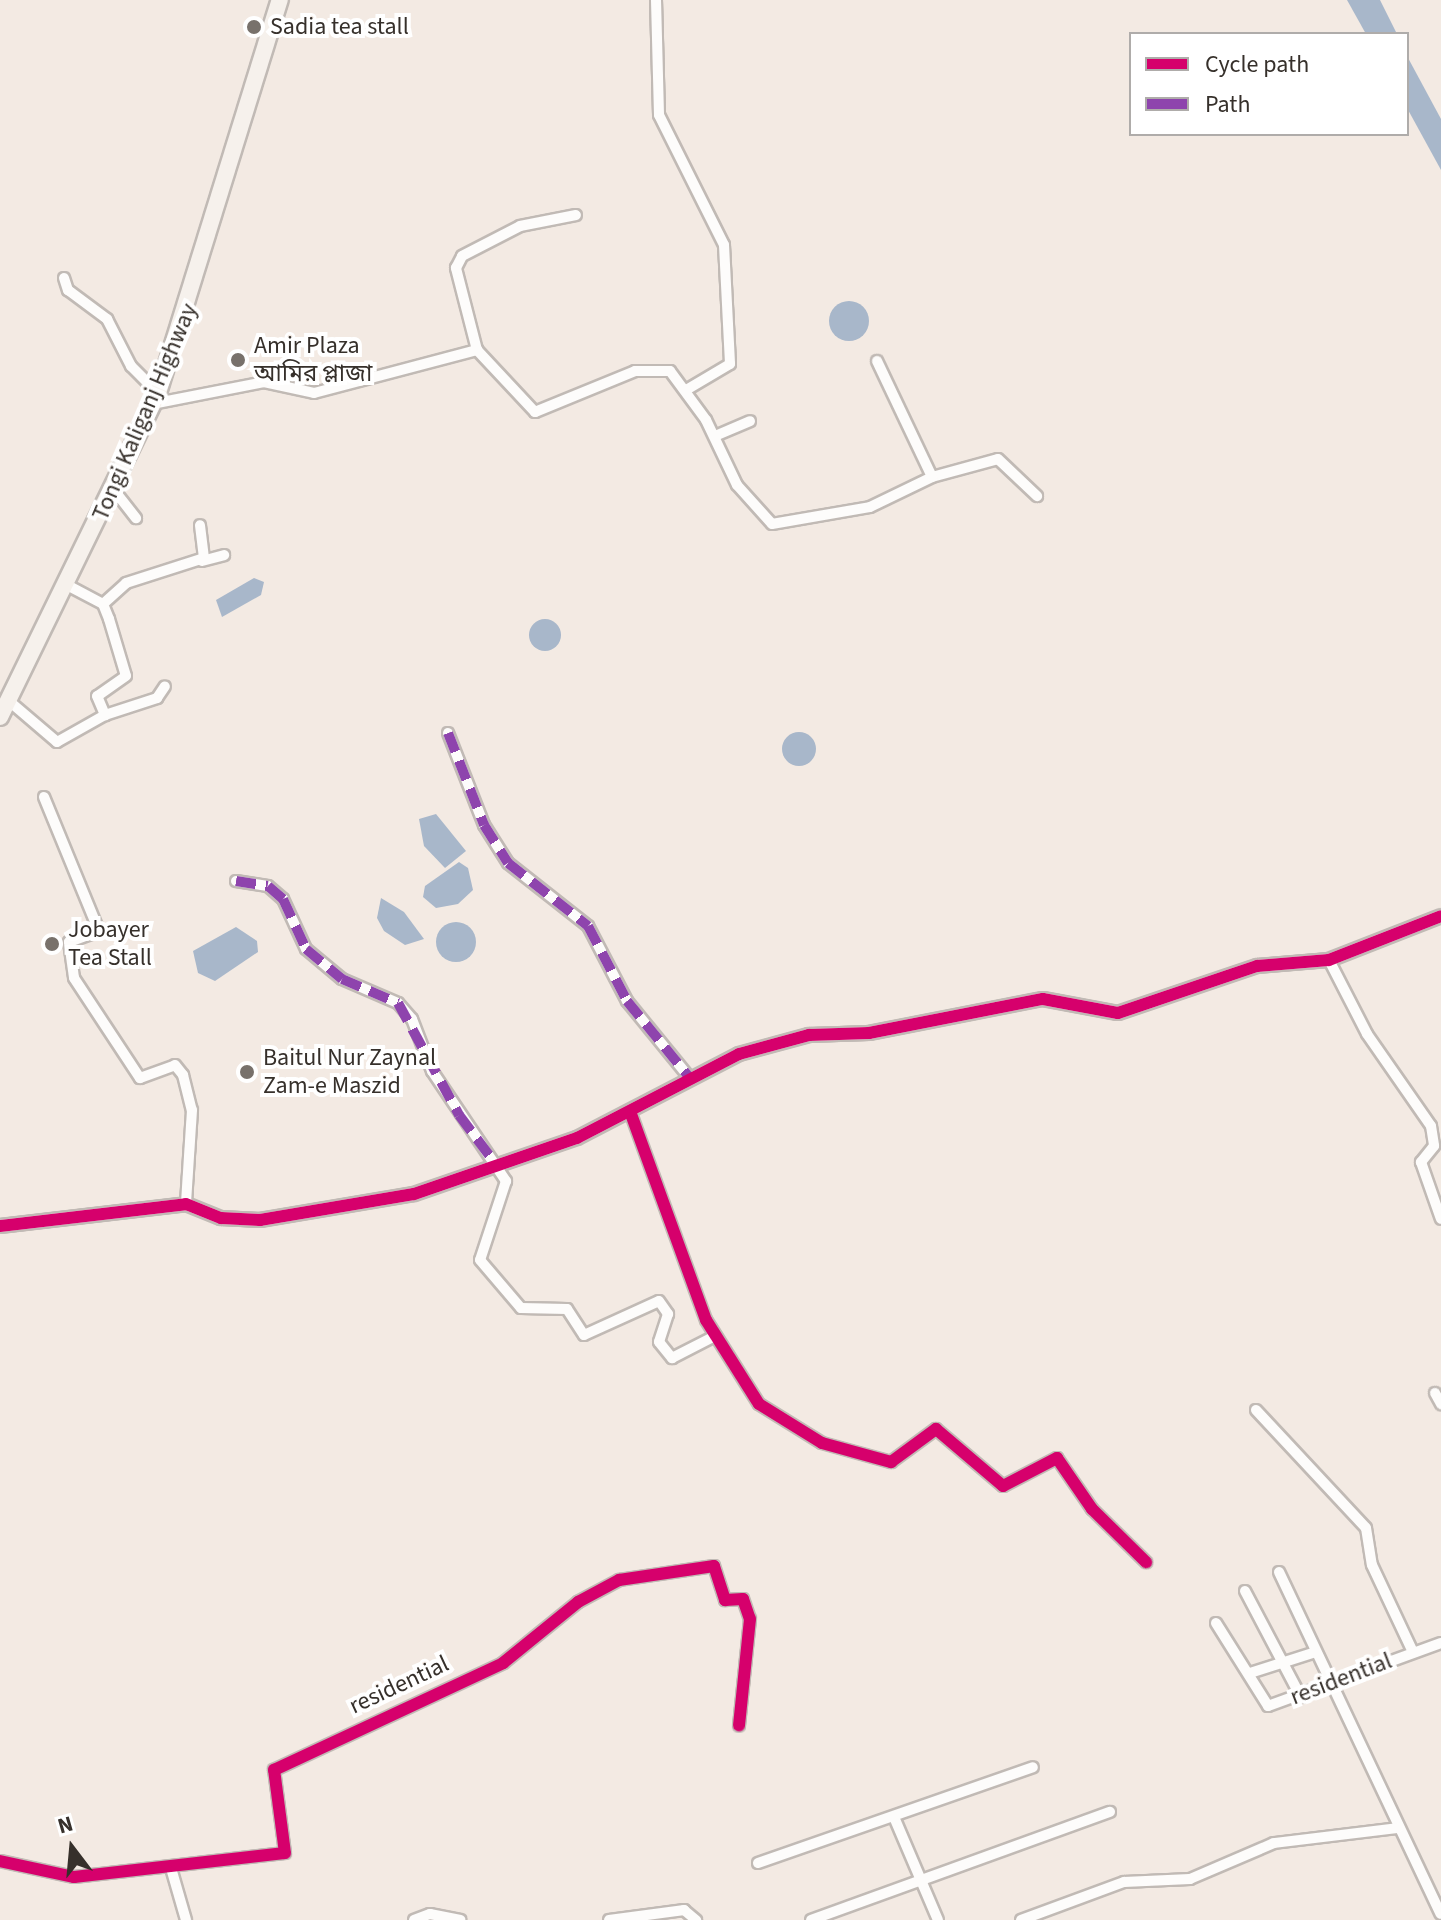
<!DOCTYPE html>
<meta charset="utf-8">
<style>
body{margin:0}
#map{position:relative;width:1441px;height:1920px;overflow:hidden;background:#f3eae3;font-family:"Source Sans 3","Noto Sans Bengali",sans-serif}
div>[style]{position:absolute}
.water>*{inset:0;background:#a8b7ca}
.round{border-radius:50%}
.roads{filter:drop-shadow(2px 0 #c1bab5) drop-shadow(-2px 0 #c1bab5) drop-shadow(0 2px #c1bab5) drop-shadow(0 -2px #c1bab5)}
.minor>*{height:10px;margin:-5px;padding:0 5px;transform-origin:5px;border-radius:5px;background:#fdfcfb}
.tertiary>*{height:12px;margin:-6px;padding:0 6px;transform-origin:6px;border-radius:6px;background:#fdfcfb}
.primary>*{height:16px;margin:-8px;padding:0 8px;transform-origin:8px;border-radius:8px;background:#f6f1ec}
.quiet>*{height:10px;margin-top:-5px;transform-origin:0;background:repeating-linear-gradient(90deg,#8e44ad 0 20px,transparent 0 30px)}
.cycleway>*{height:12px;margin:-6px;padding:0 6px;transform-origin:6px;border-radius:6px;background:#d6006c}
.dots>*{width:22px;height:22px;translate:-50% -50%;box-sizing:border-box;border:4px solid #fff;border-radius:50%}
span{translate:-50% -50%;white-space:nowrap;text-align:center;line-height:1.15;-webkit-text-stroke:8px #fff;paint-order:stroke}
.poi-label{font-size:24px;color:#36302b}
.left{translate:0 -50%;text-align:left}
.street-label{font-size:24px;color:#36302b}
.legend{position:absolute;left:1129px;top:32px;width:280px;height:104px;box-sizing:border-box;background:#fff;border:2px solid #afacaa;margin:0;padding:10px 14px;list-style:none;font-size:24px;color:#36302b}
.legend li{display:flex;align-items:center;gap:16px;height:40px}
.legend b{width:40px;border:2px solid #afacaa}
.north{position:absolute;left:32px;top:1808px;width:80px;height:80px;-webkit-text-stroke:6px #fff;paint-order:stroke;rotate:344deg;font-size:22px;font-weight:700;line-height:32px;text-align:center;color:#36302b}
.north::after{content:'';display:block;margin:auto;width:28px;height:36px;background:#36302b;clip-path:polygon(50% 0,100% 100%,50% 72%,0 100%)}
</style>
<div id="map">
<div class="water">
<div style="clip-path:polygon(1347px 0,1380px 0,1397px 34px,1366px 34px)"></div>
<div style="clip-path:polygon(1407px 56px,1441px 119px,1441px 170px,1407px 108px)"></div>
<div class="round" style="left:829px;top:301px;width:40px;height:40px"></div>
<div style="clip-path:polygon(254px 578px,264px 582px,261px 595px,222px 617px,216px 600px)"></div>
<div class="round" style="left:529px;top:619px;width:32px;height:32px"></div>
<div class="round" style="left:782px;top:732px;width:34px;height:34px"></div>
<div style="clip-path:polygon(436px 814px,466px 851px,445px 868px,424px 846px,419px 819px)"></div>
<div style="clip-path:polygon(459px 862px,468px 868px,473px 890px,458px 904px,436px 908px,423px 897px,425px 886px)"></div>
<div style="clip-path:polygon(381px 898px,404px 912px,424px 939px,405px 945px,384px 931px,377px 918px)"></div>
<div class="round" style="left:436px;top:922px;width:40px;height:40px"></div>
<div style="clip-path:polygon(236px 927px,257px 941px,258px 952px,215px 981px,198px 973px,193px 951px)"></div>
</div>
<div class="roads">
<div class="minor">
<div style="left:656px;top:0;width:115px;rotate:88.5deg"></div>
<div style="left:659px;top:115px;width:145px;rotate:63.4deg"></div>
<div style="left:724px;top:245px;width:119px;rotate:87.1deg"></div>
<div style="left:730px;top:364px;width:51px;rotate:149.4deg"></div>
<div style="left:64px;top:278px;width:13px;rotate:72deg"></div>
<div style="left:68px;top:290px;width:49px;rotate:36.6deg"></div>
<div style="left:107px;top:319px;width:53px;rotate:62.9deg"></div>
<div style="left:131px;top:366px;width:38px;rotate:45deg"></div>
<div style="left:477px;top:350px;width:85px;rotate:46.9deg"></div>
<div style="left:535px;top:412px;width:108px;rotate:-22.3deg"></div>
<div style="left:635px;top:371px;width:35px"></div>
<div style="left:670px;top:371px;width:61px;rotate:53.7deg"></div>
<div style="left:706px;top:420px;width:72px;rotate:64.5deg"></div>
<div style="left:737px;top:485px;width:52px;rotate:48.1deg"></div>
<div style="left:772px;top:524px;width:99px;rotate:-9.8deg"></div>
<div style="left:870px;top:507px;width:69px;rotate:-25.8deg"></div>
<div style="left:932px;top:477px;width:68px;rotate:-15.3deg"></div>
<div style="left:998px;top:459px;width:54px;rotate:43.5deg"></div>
<div style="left:877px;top:361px;width:128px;rotate:64.6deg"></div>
<div style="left:152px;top:404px;width:114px;rotate:-11.1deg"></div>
<div style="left:264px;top:382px;width:51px;rotate:12.4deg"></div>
<div style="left:314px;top:393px;width:169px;rotate:-14.8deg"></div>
<div style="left:477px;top:350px;width:85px;rotate:-104.4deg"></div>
<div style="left:456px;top:268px;width:13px;rotate:-63deg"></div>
<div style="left:462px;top:256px;width:65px;rotate:-27.3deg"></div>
<div style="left:520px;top:226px;width:57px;rotate:-11.1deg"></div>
<div style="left:715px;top:436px;width:38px;rotate:-23deg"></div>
<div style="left:114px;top:490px;width:36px;rotate:52deg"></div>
<div style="left:202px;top:561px;width:23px;rotate:-15deg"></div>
<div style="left:67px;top:585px;width:41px;rotate:27.8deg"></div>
<div style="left:103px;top:604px;width:16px;rotate:68deg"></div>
<div style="left:109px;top:619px;width:59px;rotate:73.4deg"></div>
<div style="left:126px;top:676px;width:35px;rotate:145deg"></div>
<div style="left:97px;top:696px;width:21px;rotate:67deg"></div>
<div style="left:103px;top:604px;width:31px;rotate:-42deg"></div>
<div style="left:126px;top:583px;width:82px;rotate:-17.8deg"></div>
<div style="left:204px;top:558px;width:33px;rotate:-97deg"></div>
<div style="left:9px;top:701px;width:63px;rotate:40.5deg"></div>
<div style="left:57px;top:742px;width:55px;rotate:-29.4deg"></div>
<div style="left:105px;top:715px;width:55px;rotate:-18.1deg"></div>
<div style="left:157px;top:698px;width:14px;rotate:-56deg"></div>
<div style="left:448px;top:733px;width:99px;rotate:68.6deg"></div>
<div style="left:484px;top:825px;width:45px;rotate:57.7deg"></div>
<div style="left:508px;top:863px;width:102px;rotate:38.2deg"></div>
<div style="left:588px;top:926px;width:85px;rotate:62.5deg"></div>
<div style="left:627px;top:1001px;width:98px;rotate:50.8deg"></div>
<div style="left:44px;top:797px;width:145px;rotate:67.7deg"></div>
<div style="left:99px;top:931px;width:32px;rotate:160deg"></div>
<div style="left:69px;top:942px;width:36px;rotate:82deg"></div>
<div style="left:74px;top:978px;width:120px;rotate:56.6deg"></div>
<div style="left:140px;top:1078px;width:37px;rotate:-20deg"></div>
<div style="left:175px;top:1065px;width:13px;rotate:51deg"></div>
<div style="left:183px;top:1075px;width:36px;rotate:76deg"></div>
<div style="left:192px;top:1110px;width:94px;rotate:93.7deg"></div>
<div style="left:236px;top:881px;width:32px;rotate:9deg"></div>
<div style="left:268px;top:886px;width:20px;rotate:41deg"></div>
<div style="left:283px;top:899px;width:55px;rotate:65.3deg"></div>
<div style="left:306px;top:949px;width:47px;rotate:39.8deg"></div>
<div style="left:342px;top:979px;width:61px;rotate:23.2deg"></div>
<div style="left:398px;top:1003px;width:21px;rotate:49deg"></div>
<div style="left:412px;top:1019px;width:56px;rotate:69deg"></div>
<div style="left:432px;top:1071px;width:133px;rotate:56.1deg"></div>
<div style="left:506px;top:1181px;width:83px;rotate:108.2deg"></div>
<div style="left:480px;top:1260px;width:63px;rotate:49.5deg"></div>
<div style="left:521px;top:1308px;width:46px;rotate:1.2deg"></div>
<div style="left:567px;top:1309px;width:31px;rotate:57deg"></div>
<div style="left:584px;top:1335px;width:82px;rotate:-24.4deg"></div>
<div style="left:659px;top:1301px;width:16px;rotate:55deg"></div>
<div style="left:668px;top:1314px;width:29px;rotate:108deg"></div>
<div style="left:659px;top:1342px;width:21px;rotate:51deg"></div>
<div style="left:672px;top:1358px;width:48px;rotate:-27.1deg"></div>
<div style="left:1329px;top:960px;width:83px;rotate:62.8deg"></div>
<div style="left:1367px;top:1034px;width:112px;rotate:55.2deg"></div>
<div style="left:1431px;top:1126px;width:20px;rotate:81deg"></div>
<div style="left:1434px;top:1146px;width:21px;rotate:129deg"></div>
<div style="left:1421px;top:1162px;width:60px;rotate:70.7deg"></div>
<div style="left:631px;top:1114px;width:219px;rotate:70deg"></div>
<div style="left:706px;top:1320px;width:99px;rotate:57.8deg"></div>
<div style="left:759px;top:1404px;width:74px;rotate:31.8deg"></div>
<div style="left:822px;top:1443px;width:72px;rotate:15.4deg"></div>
<div style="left:891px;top:1462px;width:56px;rotate:-36.3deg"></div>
<div style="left:936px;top:1429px;width:88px;rotate:40.4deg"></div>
<div style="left:1003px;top:1486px;width:61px;rotate:-27.4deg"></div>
<div style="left:1057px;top:1458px;width:62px;rotate:55.5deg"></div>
<div style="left:1092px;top:1509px;width:76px;rotate:44.5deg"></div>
<div style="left:1435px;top:1393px;width:13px;rotate:61deg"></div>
<div style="left:1256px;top:1410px;width:161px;rotate:47deg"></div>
<div style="left:1366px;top:1528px;width:37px;rotate:81deg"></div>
<div style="left:1372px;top:1565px;width:96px;rotate:64.8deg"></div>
<div style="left:1279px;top:1572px;width:378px;rotate:64.7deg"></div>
<div style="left:1245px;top:1591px;width:120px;rotate:62.2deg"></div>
<div style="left:1216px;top:1623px;width:98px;rotate:57.9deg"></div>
<div style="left:1268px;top:1706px;width:184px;rotate:-20deg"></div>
<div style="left:1250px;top:1673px;width:69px;rotate:-17.7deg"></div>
<div style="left:894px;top:1817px;width:112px;rotate:66.9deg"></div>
<div style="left:0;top:1861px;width:76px;rotate:12.2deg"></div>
<div style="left:74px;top:1877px;width:212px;rotate:-6.5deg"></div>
<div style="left:285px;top:1853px;width:84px;rotate:-97.5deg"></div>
<div style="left:274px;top:1770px;width:253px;rotate:-25deg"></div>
<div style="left:503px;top:1663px;width:97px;rotate:-39.1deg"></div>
<div style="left:578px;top:1602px;width:47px;rotate:-28.2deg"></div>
<div style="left:619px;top:1580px;width:96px;rotate:-8.4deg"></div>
<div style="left:714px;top:1566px;width:36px;rotate:72deg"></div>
<div style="left:725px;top:1600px;width:18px;rotate:-3deg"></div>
<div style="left:743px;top:1599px;width:21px;rotate:71deg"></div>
<div style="left:750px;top:1619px;width:107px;rotate:95.9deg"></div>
<div style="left:758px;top:1863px;width:291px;rotate:-19.2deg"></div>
<div style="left:171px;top:1868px;width:54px;rotate:73.9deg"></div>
<div style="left:414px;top:1920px;width:17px;rotate:-21deg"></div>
<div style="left:430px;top:1914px;width:31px;rotate:11deg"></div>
<div style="left:609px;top:1920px;width:76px;rotate:-7.6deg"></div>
<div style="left:684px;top:1910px;width:16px;rotate:40deg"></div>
<div style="left:811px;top:1920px;width:318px;rotate:-19.9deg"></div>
<div style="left:1021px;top:1920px;width:110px;rotate:-20.3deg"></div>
<div style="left:1124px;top:1882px;width:66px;rotate:-2.6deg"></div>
<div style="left:1190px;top:1879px;width:91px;rotate:-23.2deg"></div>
<div style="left:1274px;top:1843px;width:125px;rotate:-6.9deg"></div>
</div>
<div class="tertiary">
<div style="left:0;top:1226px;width:187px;rotate:-6.7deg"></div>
<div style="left:186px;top:1204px;width:38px;rotate:22deg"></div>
<div style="left:221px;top:1218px;width:39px;rotate:3deg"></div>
<div style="left:260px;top:1220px;width:156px;rotate:-9.6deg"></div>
<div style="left:414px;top:1194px;width:172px;rotate:-19deg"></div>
<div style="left:577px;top:1138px;width:182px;rotate:-27.4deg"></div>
<div style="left:739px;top:1054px;width:73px;rotate:-15.2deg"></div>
<div style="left:809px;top:1035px;width:60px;rotate:-1.9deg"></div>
<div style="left:869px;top:1033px;width:177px;rotate:-11.1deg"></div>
<div style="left:1043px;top:999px;width:76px;rotate:10.6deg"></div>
<div style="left:1118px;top:1013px;width:147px;rotate:-18.7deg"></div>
<div style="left:1257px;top:966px;width:72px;rotate:-4.8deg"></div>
<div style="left:1329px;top:960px;width:120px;rotate:-21.4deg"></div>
</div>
<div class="primary">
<div style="left:0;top:717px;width:360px;rotate:-64deg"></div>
<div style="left:158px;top:393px;width:412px;rotate:-72.8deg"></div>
</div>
</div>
<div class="quiet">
<div style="left:448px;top:733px;width:99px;rotate:68.6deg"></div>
<div style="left:484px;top:825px;width:45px;rotate:57.7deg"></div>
<div style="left:508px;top:863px;width:102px;rotate:38.2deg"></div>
<div style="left:588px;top:926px;width:85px;rotate:62.5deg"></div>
<div style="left:627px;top:1001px;width:98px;rotate:50.8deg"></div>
<div style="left:236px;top:881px;width:32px;rotate:9deg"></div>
<div style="left:268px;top:886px;width:20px;rotate:41deg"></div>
<div style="left:283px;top:899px;width:55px;rotate:65.3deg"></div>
<div style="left:306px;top:949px;width:47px;rotate:39.8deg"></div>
<div style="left:342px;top:979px;width:61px;rotate:23.2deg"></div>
<div style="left:398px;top:1003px;width:128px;rotate:61.4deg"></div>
<div style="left:459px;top:1115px;width:60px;rotate:53.1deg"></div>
</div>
<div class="cycleway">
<div style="left:631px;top:1114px;width:219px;rotate:70deg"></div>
<div style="left:706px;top:1320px;width:99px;rotate:57.8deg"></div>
<div style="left:759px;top:1404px;width:74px;rotate:31.8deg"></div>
<div style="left:822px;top:1443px;width:72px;rotate:15.4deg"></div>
<div style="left:891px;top:1462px;width:56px;rotate:-36.3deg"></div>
<div style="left:936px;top:1429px;width:88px;rotate:40.4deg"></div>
<div style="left:1003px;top:1486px;width:61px;rotate:-27.4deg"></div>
<div style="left:1057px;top:1458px;width:62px;rotate:55.5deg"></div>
<div style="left:1092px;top:1509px;width:76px;rotate:44.5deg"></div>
<div style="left:0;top:1226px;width:187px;rotate:-6.7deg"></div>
<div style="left:186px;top:1204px;width:38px;rotate:22deg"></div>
<div style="left:221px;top:1218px;width:39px;rotate:3deg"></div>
<div style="left:260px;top:1220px;width:156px;rotate:-9.6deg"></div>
<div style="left:414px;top:1194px;width:172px;rotate:-19deg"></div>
<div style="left:577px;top:1138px;width:182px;rotate:-27.4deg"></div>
<div style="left:739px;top:1054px;width:73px;rotate:-15.2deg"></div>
<div style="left:809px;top:1035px;width:60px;rotate:-1.9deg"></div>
<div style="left:869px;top:1033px;width:177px;rotate:-11.1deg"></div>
<div style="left:1043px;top:999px;width:76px;rotate:10.6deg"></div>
<div style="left:1118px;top:1013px;width:147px;rotate:-18.7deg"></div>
<div style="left:1257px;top:966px;width:72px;rotate:-4.8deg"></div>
<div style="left:1329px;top:960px;width:120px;rotate:-21.4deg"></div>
<div style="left:0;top:1861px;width:76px;rotate:12.2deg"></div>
<div style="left:74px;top:1877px;width:212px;rotate:-6.5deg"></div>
<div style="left:285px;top:1853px;width:84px;rotate:-97.5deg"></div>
<div style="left:274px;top:1770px;width:253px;rotate:-25deg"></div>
<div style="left:503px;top:1663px;width:97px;rotate:-39.1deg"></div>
<div style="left:578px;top:1602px;width:47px;rotate:-28.2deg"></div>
<div style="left:619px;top:1580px;width:96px;rotate:-8.4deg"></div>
<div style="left:714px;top:1566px;width:36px;rotate:72deg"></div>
<div style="left:725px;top:1600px;width:18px;rotate:-3deg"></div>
<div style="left:743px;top:1599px;width:21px;rotate:71deg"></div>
<div style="left:750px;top:1619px;width:107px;rotate:95.9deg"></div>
</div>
<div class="dots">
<div style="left:254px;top:27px;background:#78716b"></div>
<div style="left:238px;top:360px;background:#78716b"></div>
<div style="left:52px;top:944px;background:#78716b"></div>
<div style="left:247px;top:1072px;background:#78716b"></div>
</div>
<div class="poi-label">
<span class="left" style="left:270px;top:27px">Sadia tea stall</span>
<span class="left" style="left:254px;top:360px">Amir Plaza<br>আমির প্লাজা</span>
<span class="left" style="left:68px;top:944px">Jobayer<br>Tea Stall</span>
<span class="left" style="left:263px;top:1072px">Baitul Nur Zaynal<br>Zam-e Maszid</span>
</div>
<div class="street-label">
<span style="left:145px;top:412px;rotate:-67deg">Tongi Kaliganj Highway</span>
<span style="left:1341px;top:1679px;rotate:-21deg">residential</span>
<span style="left:399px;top:1685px;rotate:-25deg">residential</span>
</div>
<ul class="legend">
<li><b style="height:10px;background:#d6006c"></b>Cycle path</li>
<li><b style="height:10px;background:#8e44ad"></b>Path</li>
</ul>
<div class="north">N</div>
</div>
